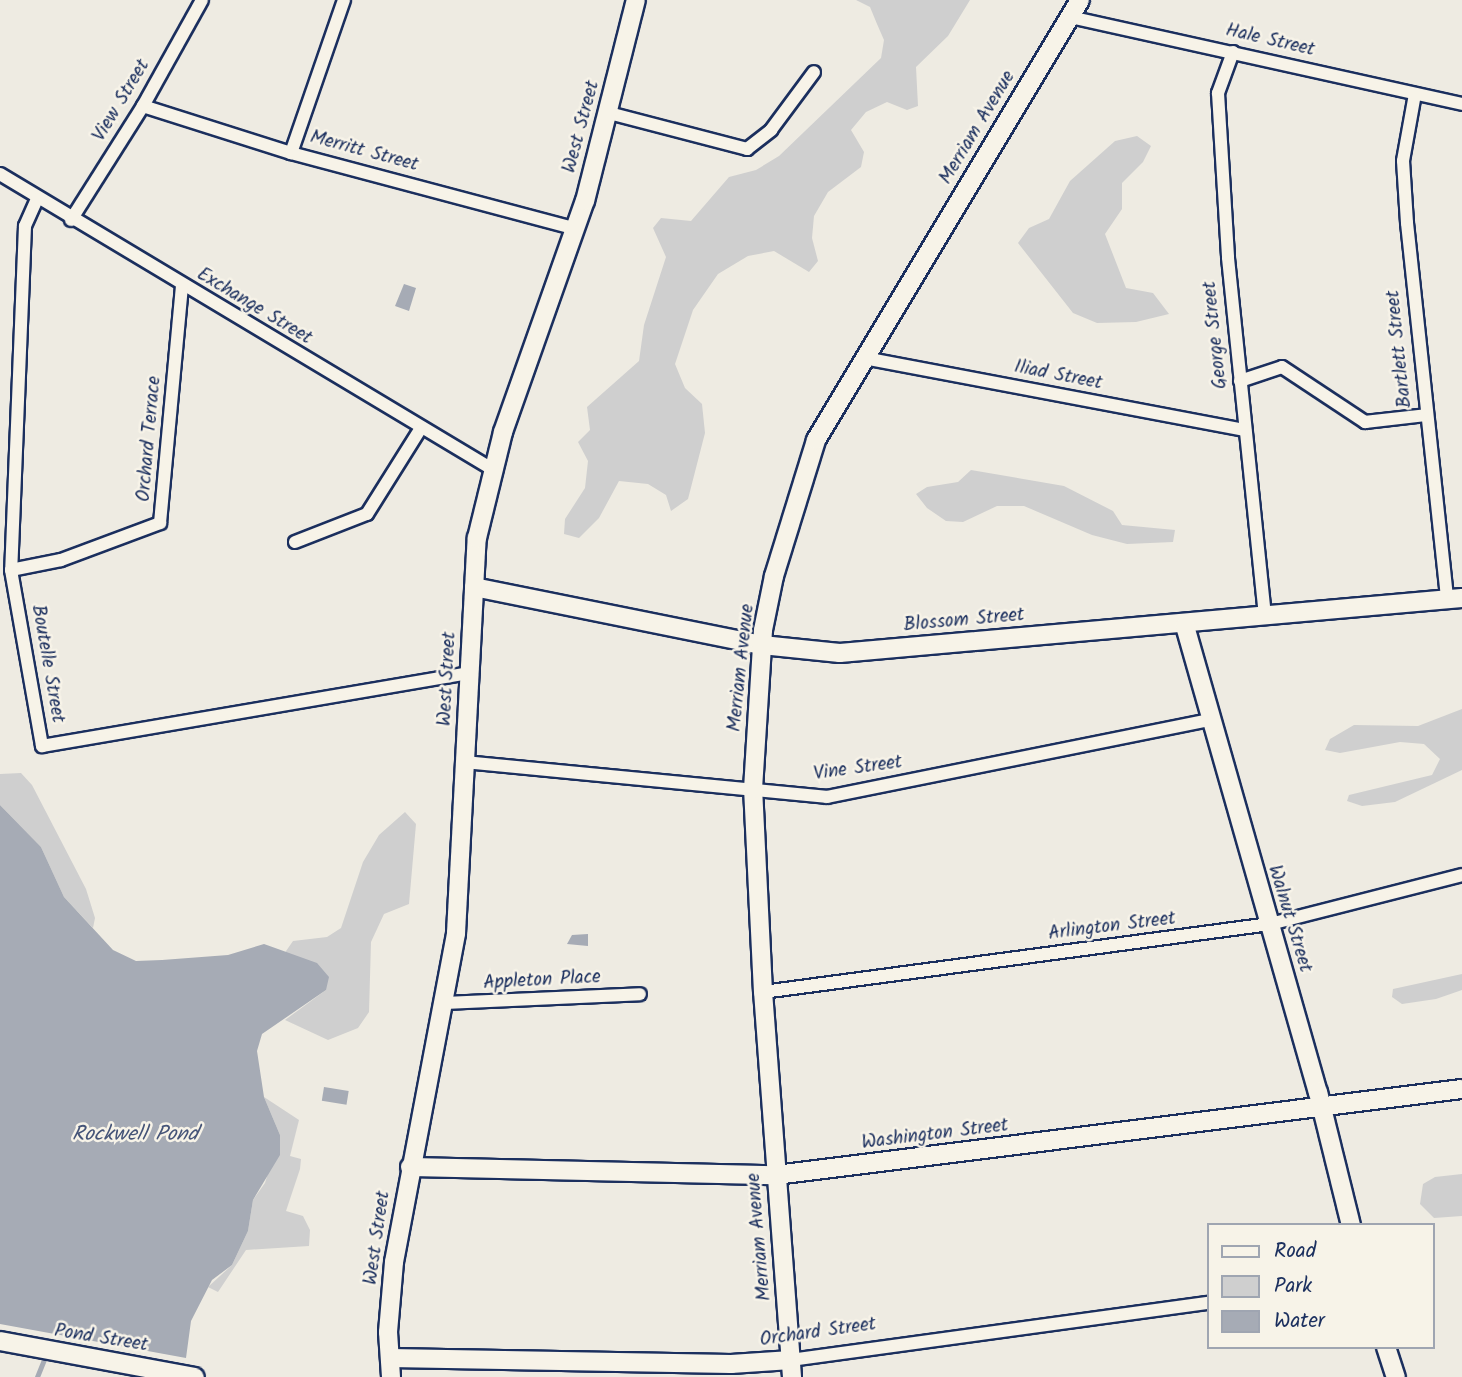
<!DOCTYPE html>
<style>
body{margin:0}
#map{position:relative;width:1462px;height:1377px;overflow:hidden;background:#eeebe2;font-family:Kalam,sans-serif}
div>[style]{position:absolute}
.green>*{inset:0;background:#cfcfcf}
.water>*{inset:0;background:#a6abb5;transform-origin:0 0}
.stream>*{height:4.5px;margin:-2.25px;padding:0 2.25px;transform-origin:2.25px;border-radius:2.25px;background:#a6abb5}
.roads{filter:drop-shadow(2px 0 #1b2f5e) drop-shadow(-2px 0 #1b2f5e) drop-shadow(0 2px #1b2f5e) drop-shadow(0 -2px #1b2f5e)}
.street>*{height:12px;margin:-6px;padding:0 6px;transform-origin:6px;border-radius:6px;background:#f7f3e8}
.secondary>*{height:18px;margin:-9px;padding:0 9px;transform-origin:9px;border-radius:9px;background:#f7f3e8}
span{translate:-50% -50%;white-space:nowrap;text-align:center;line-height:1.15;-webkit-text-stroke:5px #f7f3e8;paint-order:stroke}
.street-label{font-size:19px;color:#1b2f5e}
.water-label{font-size:21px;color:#455478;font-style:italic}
.legend{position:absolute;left:1207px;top:1223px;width:228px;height:126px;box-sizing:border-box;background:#f7f3e8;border:2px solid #9fa5b1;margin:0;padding:9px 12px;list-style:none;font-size:21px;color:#1b2f5e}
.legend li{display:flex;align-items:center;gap:14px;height:35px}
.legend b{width:35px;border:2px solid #9fa5b1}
</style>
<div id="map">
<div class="green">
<div style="clip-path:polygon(856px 0,970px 0,948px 36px,916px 67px,918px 106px,907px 110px,887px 102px,866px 112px,851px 130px,864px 152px,861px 167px,828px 192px,814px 216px,812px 238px,818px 261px,809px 272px,774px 251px,748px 256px,718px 274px,693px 310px,675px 364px,685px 388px,702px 404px,705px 433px,688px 499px,671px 511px,666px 495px,648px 484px,619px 481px,599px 518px,579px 538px,564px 534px,565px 519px,585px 488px,588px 461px,578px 442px,590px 430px,587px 407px,639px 361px,644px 325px,666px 257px,653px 228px,661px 218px,691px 221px,729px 177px,756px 170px,779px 156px,881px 58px,884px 40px,877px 24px,870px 7px)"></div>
<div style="clip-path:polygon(1137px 136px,1151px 146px,1143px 162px,1122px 183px,1122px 209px,1105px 234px,1126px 288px,1153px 293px,1169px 314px,1136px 322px,1097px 323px,1073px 313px,1018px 243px,1029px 228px,1049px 219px,1070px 181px,1115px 141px)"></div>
<div style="clip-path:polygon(971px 470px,1064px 486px,1113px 511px,1122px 525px,1175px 530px,1173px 542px,1127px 544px,1092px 535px,1024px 506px,997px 506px,963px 522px,946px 521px,927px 508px,916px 494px,927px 487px,958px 482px)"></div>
<div style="clip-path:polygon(1462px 709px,1462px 770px,1395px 802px,1362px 806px,1347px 801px,1349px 795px,1432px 775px,1440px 759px,1424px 744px,1400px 742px,1340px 753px,1325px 750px,1330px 739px,1354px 725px,1418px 726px)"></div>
<div style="clip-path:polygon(21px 773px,32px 785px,86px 889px,95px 918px,93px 928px,64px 897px,41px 847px,0 805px,0 774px)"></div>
<div style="clip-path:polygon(405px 812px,416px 824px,409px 904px,384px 914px,371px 942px,369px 1012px,358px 1028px,328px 1040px,285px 1020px,326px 990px,284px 954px,293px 941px,327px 937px,341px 928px,363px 862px,379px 835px)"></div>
<div style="clip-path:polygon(1462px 974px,1462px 990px,1436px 999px,1402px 1004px,1392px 997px,1393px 989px)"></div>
<div style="clip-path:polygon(264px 1097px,299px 1120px,290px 1156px,301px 1159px,300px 1169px,286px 1211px,303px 1216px,310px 1230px,309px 1246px,246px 1250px,218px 1292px,208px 1287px,232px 1265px,248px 1231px,253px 1200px,265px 1183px,280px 1135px)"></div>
<div style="clip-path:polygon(1462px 1174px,1462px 1216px,1434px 1218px,1420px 1204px,1423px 1184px,1435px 1177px)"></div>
</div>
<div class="water">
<div style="clip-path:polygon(404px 284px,416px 288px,409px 311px,395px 306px)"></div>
<div style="clip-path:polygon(0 805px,41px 847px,64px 897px,113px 950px,136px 961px,162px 960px,228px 955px,264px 944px,317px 963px,329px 977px,326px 990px,262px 1034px,257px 1051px,264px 1097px,280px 1135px,280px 1155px,253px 1200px,248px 1231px,232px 1265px,212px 1280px,191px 1321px,186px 1358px,0 1324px)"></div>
<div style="clip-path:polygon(588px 934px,588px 946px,567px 944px,572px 935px)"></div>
<div style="left:324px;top:1087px;width:25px;height:14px;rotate:9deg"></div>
</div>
<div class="stream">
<div style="left:37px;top:1377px;width:24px;rotate:-68deg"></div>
</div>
<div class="roads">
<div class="street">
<div style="left:1070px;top:17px;width:402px;rotate:12.5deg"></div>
<div style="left:1233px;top:52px;width:44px;rotate:110.1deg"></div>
<div style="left:1218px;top:93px;width:165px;rotate:86.5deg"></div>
<div style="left:1228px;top:258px;width:359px;rotate:84.1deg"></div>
<div style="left:1415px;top:94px;width:68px;rotate:100.2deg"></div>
<div style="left:1403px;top:161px;width:62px;rotate:86.3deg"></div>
<div style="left:1407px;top:223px;width:379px;rotate:83.9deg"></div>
<div style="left:143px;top:106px;width:155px;rotate:17.6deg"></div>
<div style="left:291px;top:153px;width:295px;rotate:14.9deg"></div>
<div style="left:609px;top:113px;width:143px;rotate:14.6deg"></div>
<div style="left:747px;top:149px;width:31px;rotate:-38deg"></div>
<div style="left:771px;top:130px;width:72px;rotate:-53.4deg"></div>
<div style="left:291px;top:153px;width:162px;rotate:-70.9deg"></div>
<div style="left:0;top:174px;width:574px;rotate:30.95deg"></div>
<div style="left:37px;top:199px;width:30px;rotate:114deg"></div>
<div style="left:25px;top:226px;width:344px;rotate:92.3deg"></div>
<div style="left:11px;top:570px;width:179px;rotate:80deg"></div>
<div style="left:42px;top:746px;width:434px;rotate:-9.7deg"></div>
<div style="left:71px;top:220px;width:135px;rotate:-57.7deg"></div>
<div style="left:143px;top:106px;width:121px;rotate:-60.9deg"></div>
<div style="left:864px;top:358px;width:388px;rotate:10.7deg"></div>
<div style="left:1240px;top:381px;width:44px;rotate:-18.4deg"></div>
<div style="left:1282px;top:367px;width:100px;rotate:33.5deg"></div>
<div style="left:1365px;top:422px;width:61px;rotate:-6.5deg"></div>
<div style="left:295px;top:542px;width:77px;rotate:-21.3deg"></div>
<div style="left:367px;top:514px;width:102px;rotate:-57.9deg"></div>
<div style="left:11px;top:570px;width:51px;rotate:-11.3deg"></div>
<div style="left:61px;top:560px;width:106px;rotate:-20.5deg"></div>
<div style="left:160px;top:523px;width:238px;rotate:-84.7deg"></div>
<div style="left:465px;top:762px;width:364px;rotate:5.5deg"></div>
<div style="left:827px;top:797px;width:391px;rotate:-11.4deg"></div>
<div style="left:763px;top:992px;width:512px;rotate:-7.64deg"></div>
<div style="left:1270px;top:924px;width:198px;rotate:-14.3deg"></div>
<div style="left:445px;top:1003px;width:195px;rotate:-2.6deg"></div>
<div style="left:791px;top:1360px;width:421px;rotate:-7.8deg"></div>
</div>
<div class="secondary">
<div style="left:474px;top:587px;width:294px;rotate:11.4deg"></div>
<div style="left:762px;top:645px;width:78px;rotate:5.9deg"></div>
<div style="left:840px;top:653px;width:624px;rotate:-5.05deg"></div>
<div style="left:1185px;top:626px;width:485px;rotate:74.1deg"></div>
<div style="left:1318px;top:1092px;width:137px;rotate:76.1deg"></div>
<div style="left:410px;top:1167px;width:366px;rotate:1.3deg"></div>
<div style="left:776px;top:1175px;width:691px;rotate:-7.15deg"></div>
<div style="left:0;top:1341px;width:198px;rotate:10.5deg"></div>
<div style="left:1386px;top:1347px;width:32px;rotate:72deg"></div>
<div style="left:390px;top:1358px;width:341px;rotate:1deg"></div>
<div style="left:731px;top:1364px;width:60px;rotate:-3.8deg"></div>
<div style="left:391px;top:1377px;width:45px;rotate:-93.8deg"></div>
<div style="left:388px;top:1332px;width:70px;rotate:-85.1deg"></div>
<div style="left:394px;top:1262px;width:335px;rotate:-79.3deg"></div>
<div style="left:456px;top:933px;width:396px;rotate:-87deg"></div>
<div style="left:477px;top:538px;width:109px;rotate:-76.2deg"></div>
<div style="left:503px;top:432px;width:245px;rotate:-70.5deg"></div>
<div style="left:585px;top:201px;width:207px;rotate:-75.8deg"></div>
<div style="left:792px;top:1377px;width:386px;rotate:-94.3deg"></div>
<div style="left:763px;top:992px;width:203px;rotate:-92.8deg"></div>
<div style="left:753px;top:789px;width:159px;rotate:-86.4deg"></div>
<div style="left:763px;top:630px;width:55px;rotate:-78.5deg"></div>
<div style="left:774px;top:576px;width:142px;rotate:-72.8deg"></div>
<div style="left:816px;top:440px;width:513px;rotate:-59.04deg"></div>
</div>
</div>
<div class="street-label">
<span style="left:1270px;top:41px;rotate:13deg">Hale Street</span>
<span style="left:122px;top:101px;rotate:-59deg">View Street</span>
<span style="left:582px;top:127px;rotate:-75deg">West Street</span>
<span style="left:978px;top:128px;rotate:-59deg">Merriam Avenue</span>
<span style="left:364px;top:152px;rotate:15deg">Merritt Street</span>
<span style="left:254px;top:307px;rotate:31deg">Exchange Street</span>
<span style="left:1216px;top:335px;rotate:-96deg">George Street</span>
<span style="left:1400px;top:349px;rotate:-96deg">Bartlett Street</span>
<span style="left:1058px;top:376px;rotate:11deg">Iliad Street</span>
<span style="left:150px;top:439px;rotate:-85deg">Orchard Terrace</span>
<span style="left:964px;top:621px;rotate:-5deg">Blossom Street</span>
<span style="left:47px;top:664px;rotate:80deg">Boutelle Street</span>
<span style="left:742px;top:668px;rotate:-84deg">Merriam Avenue</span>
<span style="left:448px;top:679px;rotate:-87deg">West Street</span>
<span style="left:858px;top:769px;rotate:-8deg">Vine Street</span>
<span style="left:1289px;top:919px;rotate:73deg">Walnut Street</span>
<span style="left:1112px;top:927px;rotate:-7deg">Arlington Street</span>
<span style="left:542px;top:981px;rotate:-3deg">Appleton Place</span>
<span style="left:935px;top:1135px;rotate:-7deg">Washington Street</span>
<span style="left:760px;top:1237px;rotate:-95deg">Merriam Avenue</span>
<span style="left:378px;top:1238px;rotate:-82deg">West Street</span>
<span style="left:818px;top:1333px;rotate:-8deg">Orchard Street</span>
<span style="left:101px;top:1339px;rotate:9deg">Pond Street</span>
</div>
<div class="water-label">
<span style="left:135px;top:1135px">Rockwell Pond</span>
</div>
<ul class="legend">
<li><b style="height:9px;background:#f7f3e8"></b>Road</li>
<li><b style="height:19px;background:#cfcfcf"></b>Park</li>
<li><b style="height:19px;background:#a6abb5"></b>Water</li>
</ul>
</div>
